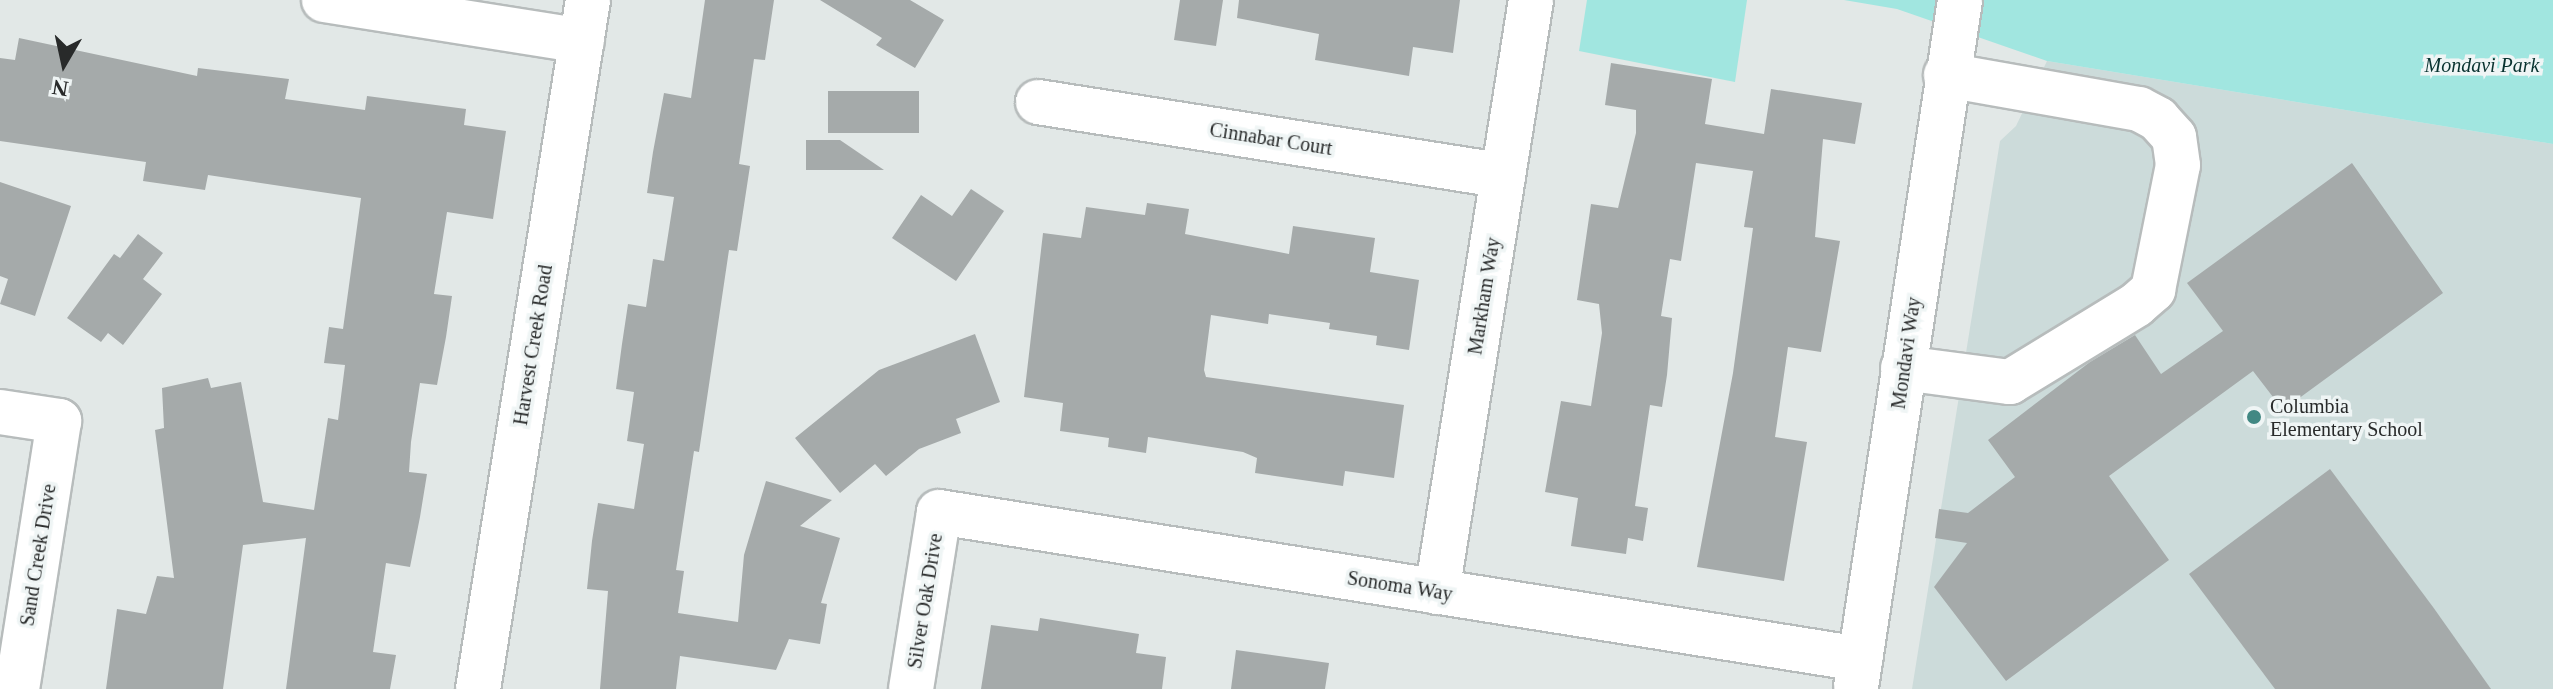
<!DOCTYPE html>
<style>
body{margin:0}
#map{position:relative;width:2553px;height:689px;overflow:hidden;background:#e2e8e7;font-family:Georgia,serif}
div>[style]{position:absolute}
.built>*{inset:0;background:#ccdbda}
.green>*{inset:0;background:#a1e6e0}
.building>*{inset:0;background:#a5aaaa;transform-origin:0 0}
.roads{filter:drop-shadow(2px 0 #b7bcbc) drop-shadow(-2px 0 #b7bcbc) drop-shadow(0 2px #b7bcbc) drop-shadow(0 -2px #b7bcbc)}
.minor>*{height:44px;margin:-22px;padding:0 22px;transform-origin:22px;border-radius:22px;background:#fff}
.dots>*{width:22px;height:22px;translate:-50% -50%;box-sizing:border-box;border:4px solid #eff5f5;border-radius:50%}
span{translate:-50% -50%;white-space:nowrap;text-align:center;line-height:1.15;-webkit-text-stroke:7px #eff5f5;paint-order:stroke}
.park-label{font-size:20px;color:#093330;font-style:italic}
.street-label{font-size:20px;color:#282a2a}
.poi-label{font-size:20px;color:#282a2a}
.left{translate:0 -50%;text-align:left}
.north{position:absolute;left:24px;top:24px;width:80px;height:80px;-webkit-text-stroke:6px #eff5f5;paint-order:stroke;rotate:189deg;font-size:22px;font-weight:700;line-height:32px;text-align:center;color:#282a2a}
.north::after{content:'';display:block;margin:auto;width:28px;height:36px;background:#282a2a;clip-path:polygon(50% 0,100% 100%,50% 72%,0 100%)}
</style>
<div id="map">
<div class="built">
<div style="clip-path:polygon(2047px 61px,2553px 144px,2553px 689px,1912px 689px,2000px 141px,2016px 126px)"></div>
</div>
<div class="green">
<div style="clip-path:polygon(1587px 0,1747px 0,1735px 82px,1579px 51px)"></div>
<div style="clip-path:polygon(1844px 0,2553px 0,2553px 144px,2047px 61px,1897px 9px)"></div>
</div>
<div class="building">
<div style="clip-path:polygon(705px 0,774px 0,765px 60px,754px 59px,739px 164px,750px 166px,737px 251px,729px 250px,699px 452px,694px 451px,676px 570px,684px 571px,678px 613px,738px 622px,744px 555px,766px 481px,832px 500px,800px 526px,840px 538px,821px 603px,827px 604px,820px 644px,789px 639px,776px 670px,680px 656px,676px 689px,600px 689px,608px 591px,587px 589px,592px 541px,598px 503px,634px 509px,644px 444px,627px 441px,634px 392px,616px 389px,622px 344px,628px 304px,646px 307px,653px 259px,664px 261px,674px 197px,647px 193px,653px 152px,664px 93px,691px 98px)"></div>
<div style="clip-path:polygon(820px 0,910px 0,944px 20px,915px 68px,876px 45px,882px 38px)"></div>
<div style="clip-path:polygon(1180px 0,1223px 0,1216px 46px,1174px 40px)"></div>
<div style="clip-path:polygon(1239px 0,1460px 0,1453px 53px,1413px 47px,1409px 76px,1315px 60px,1319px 34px,1237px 18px)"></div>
<div style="clip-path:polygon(19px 38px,197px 76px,198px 68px,289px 79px,285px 99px,365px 110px,367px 96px,466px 109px,464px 125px,506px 131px,493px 219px,447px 212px,434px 294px,452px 296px,446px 337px,437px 385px,420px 383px,411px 442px,409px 472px,427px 474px,420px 517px,410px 567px,386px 563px,373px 652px,396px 655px,390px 689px,286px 689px,306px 538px,243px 545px,223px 689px,106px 689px,117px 609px,146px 614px,157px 576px,174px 578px,155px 430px,164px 428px,162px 388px,208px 378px,211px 388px,241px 382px,263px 502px,314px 510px,328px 418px,338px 420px,345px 365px,324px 363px,329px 327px,343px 329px,361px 198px,208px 175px,205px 190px,143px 181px,146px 162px,0 141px,0 58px,15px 60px)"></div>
<div style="clip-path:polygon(1611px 63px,1712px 79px,1705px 124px,1764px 134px,1771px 89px,1862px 103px,1855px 144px,1823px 139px,1815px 237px,1840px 241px,1821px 352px,1788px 347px,1775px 437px,1807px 442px,1784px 581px,1697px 567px,1733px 373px,1753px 228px,1744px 227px,1753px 171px,1696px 163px,1681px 261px,1670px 259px,1661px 316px,1672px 318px,1667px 375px,1662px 407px,1650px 405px,1635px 506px,1648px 508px,1643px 541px,1628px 538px,1626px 554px,1571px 546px,1578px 498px,1545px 492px,1561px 401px,1591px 406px,1602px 333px,1599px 304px,1577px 300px,1591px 204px,1618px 208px,1636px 133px,1636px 110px,1605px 105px)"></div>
<div style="left:828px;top:91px;width:91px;height:42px"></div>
<div style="clip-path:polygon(806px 140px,840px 140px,884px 170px,806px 170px)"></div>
<div style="clip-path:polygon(2352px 163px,2443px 293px,2283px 410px,2253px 371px,2109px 476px,2169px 560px,2006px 681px,1934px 587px,1967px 543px,1935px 538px,1939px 509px,1968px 513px,2015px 477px,1988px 440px,2090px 362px,2135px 335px,2161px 374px,2223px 331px,2187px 283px)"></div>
<div style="clip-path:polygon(0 182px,71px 206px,35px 316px,0 304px,8px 279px,0 276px)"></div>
<div style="clip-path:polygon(971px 189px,1004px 211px,956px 281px,892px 238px,921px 195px,952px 216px)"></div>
<div style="clip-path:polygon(1147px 203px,1189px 209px,1185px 234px,1289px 254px,1293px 226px,1375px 238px,1370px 272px,1419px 280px,1409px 350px,1376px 345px,1377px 336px,1329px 329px,1330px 323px,1269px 314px,1268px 324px,1211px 315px,1204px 370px,1206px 377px,1404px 405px,1394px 478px,1345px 471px,1343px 486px,1255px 473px,1257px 458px,1243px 452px,1148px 437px,1146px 453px,1108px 447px,1109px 438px,1060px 431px,1063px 403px,1024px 397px,1043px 233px,1081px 238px,1086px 207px,1145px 215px)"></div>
<div style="clip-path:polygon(138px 234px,163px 253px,143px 279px,162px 294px,123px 345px,108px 333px,101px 342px,67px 318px,114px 254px,120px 258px)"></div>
<div style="clip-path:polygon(975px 334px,1000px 402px,956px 419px,961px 433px,919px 449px,886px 476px,875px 464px,840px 493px,795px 438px,879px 370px)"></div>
<div style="clip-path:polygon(2330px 469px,2433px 607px,2491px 689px,2275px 689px,2189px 574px)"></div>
<div style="clip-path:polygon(1040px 618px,1139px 634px,1136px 653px,1166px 657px,1162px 689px,981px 689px,991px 625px,1038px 631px)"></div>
<div style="clip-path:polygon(1236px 650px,1329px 663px,1325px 689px,1231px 689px)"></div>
</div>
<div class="roads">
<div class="minor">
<div style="left:324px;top:0;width:261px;rotate:9deg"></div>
<div style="left:1038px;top:102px;width:471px;rotate:9deg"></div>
<div style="left:1903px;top:368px;width:108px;rotate:7.5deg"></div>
<div style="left:2010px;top:382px;width:148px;rotate:-31.4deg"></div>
<div style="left:2136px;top:305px;width:23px;rotate:-41deg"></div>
<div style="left:2153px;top:290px;width:127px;rotate:-78.7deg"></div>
<div style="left:2178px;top:165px;width:28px;rotate:-98deg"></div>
<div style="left:2174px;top:137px;width:24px;rotate:-132deg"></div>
<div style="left:2158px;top:119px;width:21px;rotate:-152deg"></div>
<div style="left:2139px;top:109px;width:196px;rotate:-170deg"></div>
<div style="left:0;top:412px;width:60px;rotate:8.7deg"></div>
<div style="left:59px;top:421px;width:271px;rotate:98.9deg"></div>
<div style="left:1437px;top:592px;width:599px;rotate:-80.98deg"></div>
<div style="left:1856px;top:687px;width:695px;rotate:-81.39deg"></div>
<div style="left:478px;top:689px;width:698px;rotate:-80.93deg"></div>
<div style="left:911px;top:689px;width:179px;rotate:-81deg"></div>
<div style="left:939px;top:512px;width:933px;rotate:9.07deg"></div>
</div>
</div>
<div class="dots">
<div style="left:2254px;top:417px;background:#418883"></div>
</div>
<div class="park-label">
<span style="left:2482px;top:65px">Mondavi Park</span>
</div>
<div class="street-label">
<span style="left:1271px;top:139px;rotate:9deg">Cinnabar Court</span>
<span style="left:1484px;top:296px;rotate:-81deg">Markham Way</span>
<span style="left:533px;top:345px;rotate:-81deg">Harvest Creek Road</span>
<span style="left:1906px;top:353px;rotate:-82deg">Mondavi Way</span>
<span style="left:38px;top:555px;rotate:-81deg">Sand Creek Drive</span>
<span style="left:1400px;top:586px;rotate:9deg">Sonoma Way</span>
<span style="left:925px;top:601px;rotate:-81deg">Silver Oak Drive</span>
</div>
<div class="poi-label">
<span class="left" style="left:2270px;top:418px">Columbia<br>Elementary School</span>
</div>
<div class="north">N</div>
</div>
